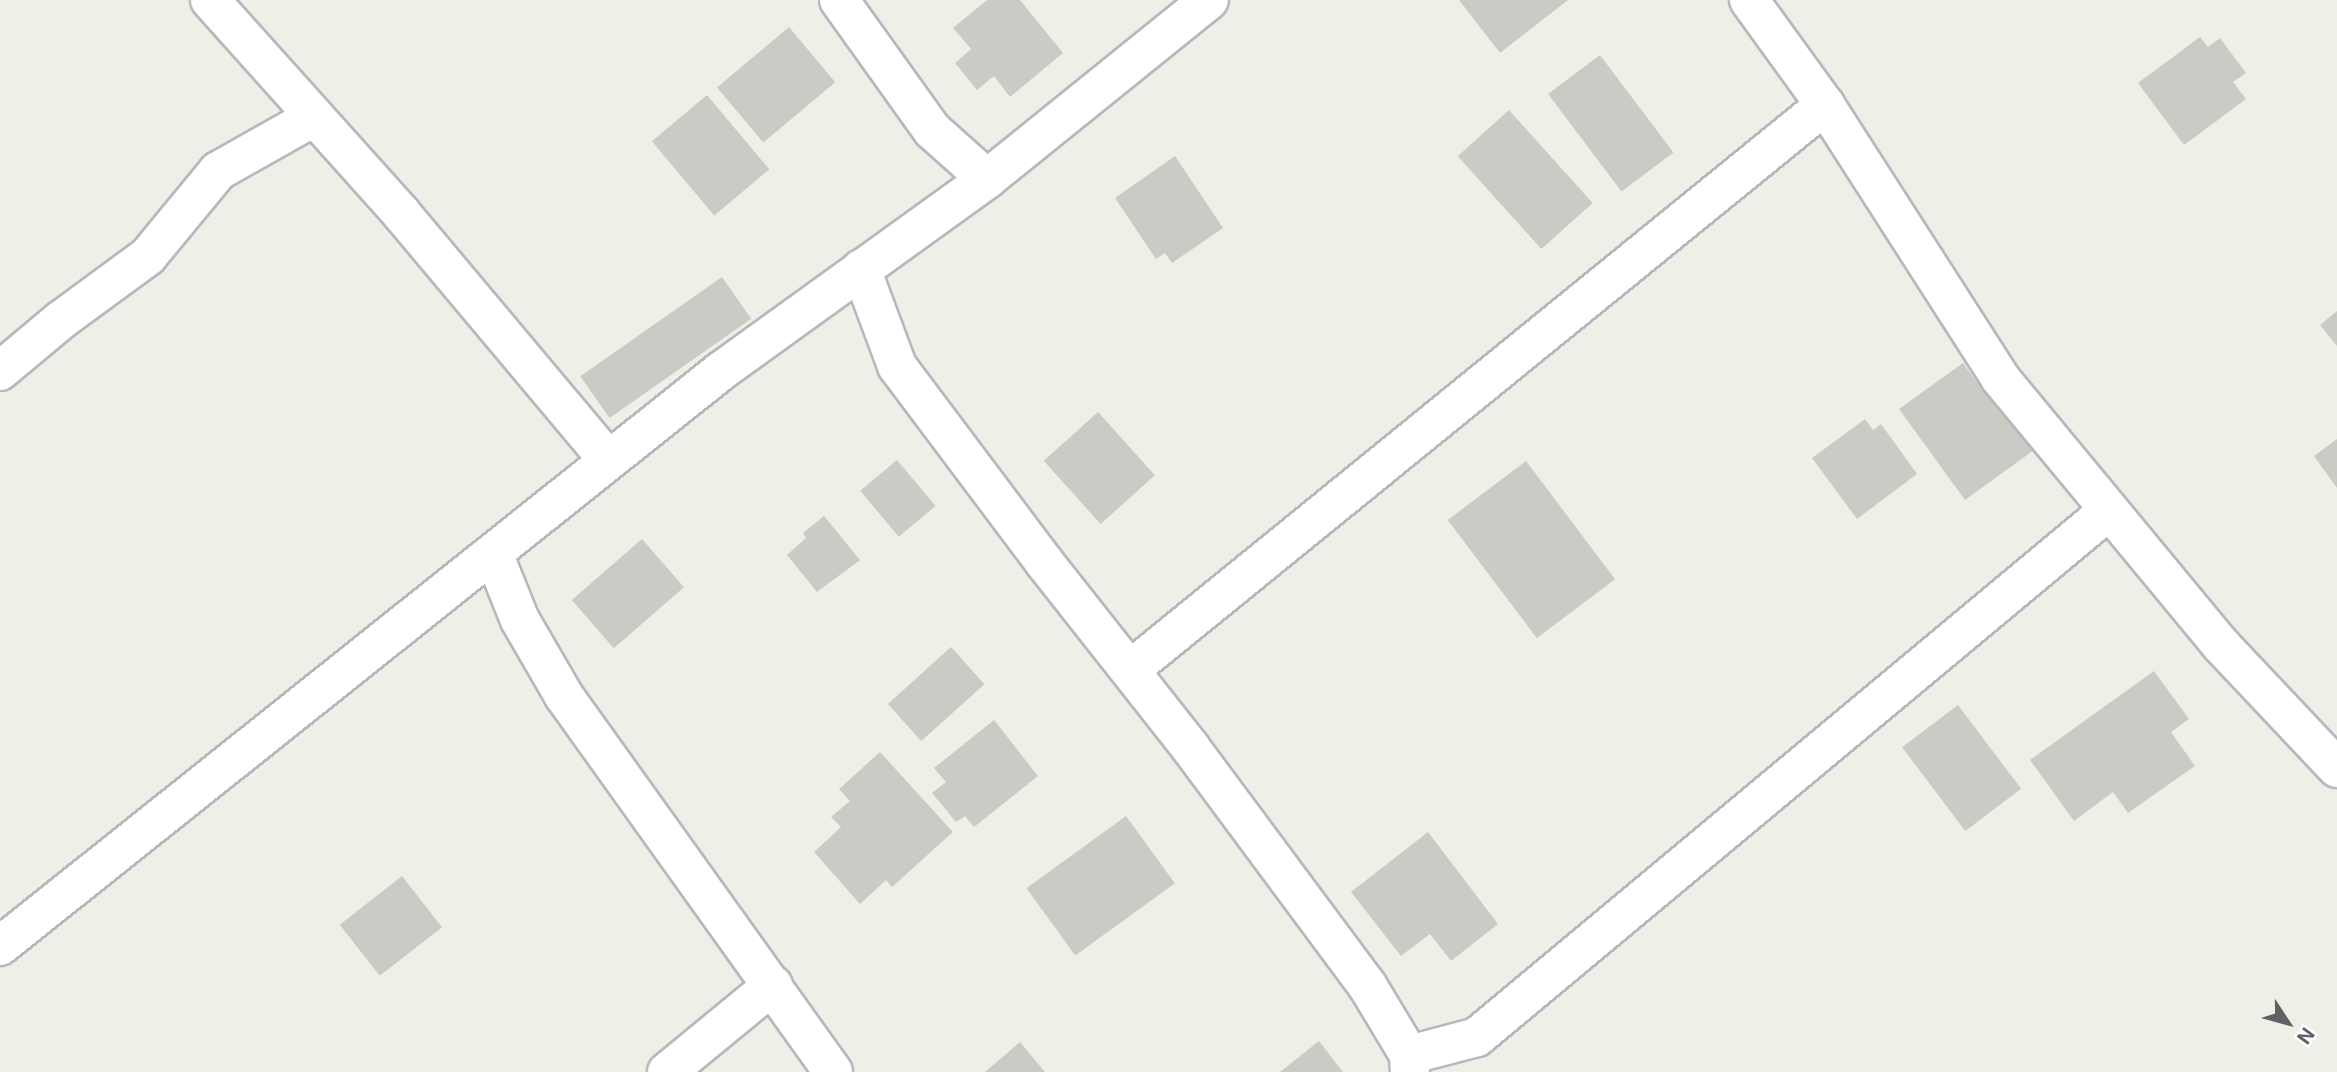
<!DOCTYPE html>
<style>
body{margin:0}
#map{position:relative;width:2337px;height:1072px;overflow:hidden;background:#f0efe7;font-family:Inter,sans-serif}
div>[style]{position:absolute}
.building>*{inset:0;background:#cbcac4;transform-origin:0 0}
.roads{filter:drop-shadow(2px 0 #b7b8bd) drop-shadow(-2px 0 #b7b8bd) drop-shadow(0 2px #b7b8bd) drop-shadow(0 -2px #b7b8bd)}
.street>*{height:38px;margin:-19px;padding:0 19px;transform-origin:19px;border-radius:19px;background:#fff}
span{translate:-50% -50%;white-space:nowrap;text-align:center;line-height:1.15;-webkit-text-stroke:5px #fff;paint-order:stroke}
.north{position:absolute;left:2253px;top:988px;width:70px;height:70px;-webkit-text-stroke:5px #fff;paint-order:stroke;rotate:126deg;font-size:19px;font-weight:700;line-height:28px;text-align:center;color:#5f6166}
.north::after{content:'';display:block;margin:auto;width:24px;height:32px;background:#5f6166;clip-path:polygon(50% 0,100% 100%,50% 72%,0 100%)}
</style>
<div id="map">
<div class="building">
<div style="clip-path:polygon(987px 0,1020px 0,1063px 53px,1010px 97px,994px 76px,977px 90px,955px 63px,971px 49px,953px 28px)"></div>
<div style="clip-path:polygon(1459px 0,1568px 0,1500px 53px)"></div>
<div style="left:789px;top:27px;width:72px;height:94px;rotate:50deg"></div>
<div style="clip-path:polygon(2200px 37px,2208px 47px,2220px 38px,2246px 73px,2233px 82px,2246px 99px,2184px 145px,2138px 83px)"></div>
<div style="left:1600px;top:55px;width:122px;height:65px;rotate:53deg"></div>
<div style="left:707px;top:95px;width:97px;height:72px;rotate:50deg"></div>
<div style="left:1509px;top:110px;width:125px;height:69px;rotate:48deg"></div>
<div style="clip-path:polygon(1175px 156px,1223px 228px,1172px 263px,1165px 253px,1156px 259px,1115px 198px)"></div>
<div style="left:722px;top:277px;width:51px;height:173px;rotate:55deg"></div>
<div style="clip-path:polygon(2337px 311px,2337px 346px,2320px 325px)"></div>
<div style="clip-path:polygon(1963px 363px,1984px 392px,1992px 385px,2038px 447px,1965px 500px,1899px 409px)"></div>
<div style="left:1098px;top:412px;width:85px;height:73px;rotate:48deg"></div>
<div style="clip-path:polygon(1865px 419px,1873px 430px,1881px 424px,1917px 474px,1857px 519px,1812px 458px)"></div>
<div style="clip-path:polygon(2337px 439px,2337px 488px,2314px 456px)"></div>
<div style="left:897px;top:460px;width:60px;height:48px;rotate:50deg"></div>
<div style="left:1526px;top:461px;width:148px;height:98px;rotate:53deg"></div>
<div style="clip-path:polygon(824px 516px,860px 560px,817px 592px,787px 555px,806px 538px,803px 533px)"></div>
<div style="left:642px;top:539px;width:64px;height:93px;rotate:49deg"></div>
<div style="left:951px;top:647px;width:50px;height:85px;rotate:48deg"></div>
<div style="clip-path:polygon(2154px 671px,2189px 719px,2171px 732px,2195px 766px,2128px 813px,2113px 792px,2074px 821px,2030px 760px)"></div>
<div style="left:1958px;top:705px;width:105px;height:70px;rotate:53deg"></div>
<div style="clip-path:polygon(994px 720px,1038px 776px,974px 827px,965px 816px,956px 822px,932px 793px,946px 782px,934px 768px)"></div>
<div style="clip-path:polygon(880px 752px,953px 832px,892px 887px,886px 880px,860px 904px,814px 852px,841px 827px,831px 817px,850px 801px,839px 789px)"></div>
<div style="left:1126px;top:816px;width:83px;height:123px;rotate:54deg"></div>
<div style="clip-path:polygon(1428px 832px,1498px 924px,1451px 961px,1430px 934px,1401px 956px,1351px 892px)"></div>
<div style="left:402px;top:876px;width:65px;height:79px;rotate:52deg"></div>
<div style="clip-path:polygon(1319px 1041px,1343px 1072px,1280px 1072px)"></div>
<div style="clip-path:polygon(1020px 1042px,1045px 1072px,985px 1072px)"></div>
</div>
<div class="roads">
<div class="street">
<div style="left:210px;top:0;width:286px;rotate:48.1deg"></div>
<div style="left:401px;top:213px;width:322px;rotate:50deg"></div>
<div style="left:839px;top:0;width:160px;rotate:54.4deg"></div>
<div style="left:932px;top:130px;width:74px;rotate:41.7deg"></div>
<div style="left:1749px;top:0;width:130px;rotate:54.1deg"></div>
<div style="left:1825px;top:105px;width:324px;rotate:57.3deg"></div>
<div style="left:2000px;top:378px;width:347px;rotate:50.4deg"></div>
<div style="left:2221px;top:645px;width:169px;rotate:46.7deg"></div>
<div style="left:861px;top:269px;width:103px;rotate:69.6deg"></div>
<div style="left:897px;top:366px;width:245px;rotate:53.1deg"></div>
<div style="left:1044px;top:562px;width:236px;rotate:51.7deg"></div>
<div style="left:1190px;top:747px;width:297px;rotate:53.4deg"></div>
<div style="left:1367px;top:985px;width:82px;rotate:59deg"></div>
<div style="left:1409px;top:1055px;width:17px;rotate:87deg"></div>
<div style="left:0;top:371px;width:80px;rotate:-39.9deg"></div>
<div style="left:61px;top:320px;width:108px;rotate:-36.3deg"></div>
<div style="left:148px;top:256px;width:110px;rotate:-50.5deg"></div>
<div style="left:218px;top:171px;width:110px;rotate:-29.4deg"></div>
<div style="left:493px;top:553px;width:72px;rotate:68.1deg"></div>
<div style="left:520px;top:620px;width:88px;rotate:59.9deg"></div>
<div style="left:564px;top:696px;width:462px;rotate:54.4deg"></div>
<div style="left:1130px;top:670px;width:896px;rotate:-39.11deg"></div>
<div style="left:0;top:946px;width:922px;rotate:-38.57deg"></div>
<div style="left:721px;top:371px;width:328px;rotate:-35.8deg"></div>
<div style="left:987px;top:179px;width:285px;rotate:-38.9deg"></div>
<div style="left:1409px;top:1055px;width:70px;rotate:-14.8deg"></div>
<div style="left:1477px;top:1037px;width:821px;rotate:-39.81deg"></div>
<div style="left:667px;top:1072px;width:137px;rotate:-39.4deg"></div>
</div>
</div>
<div class="north">N</div>
</div>
